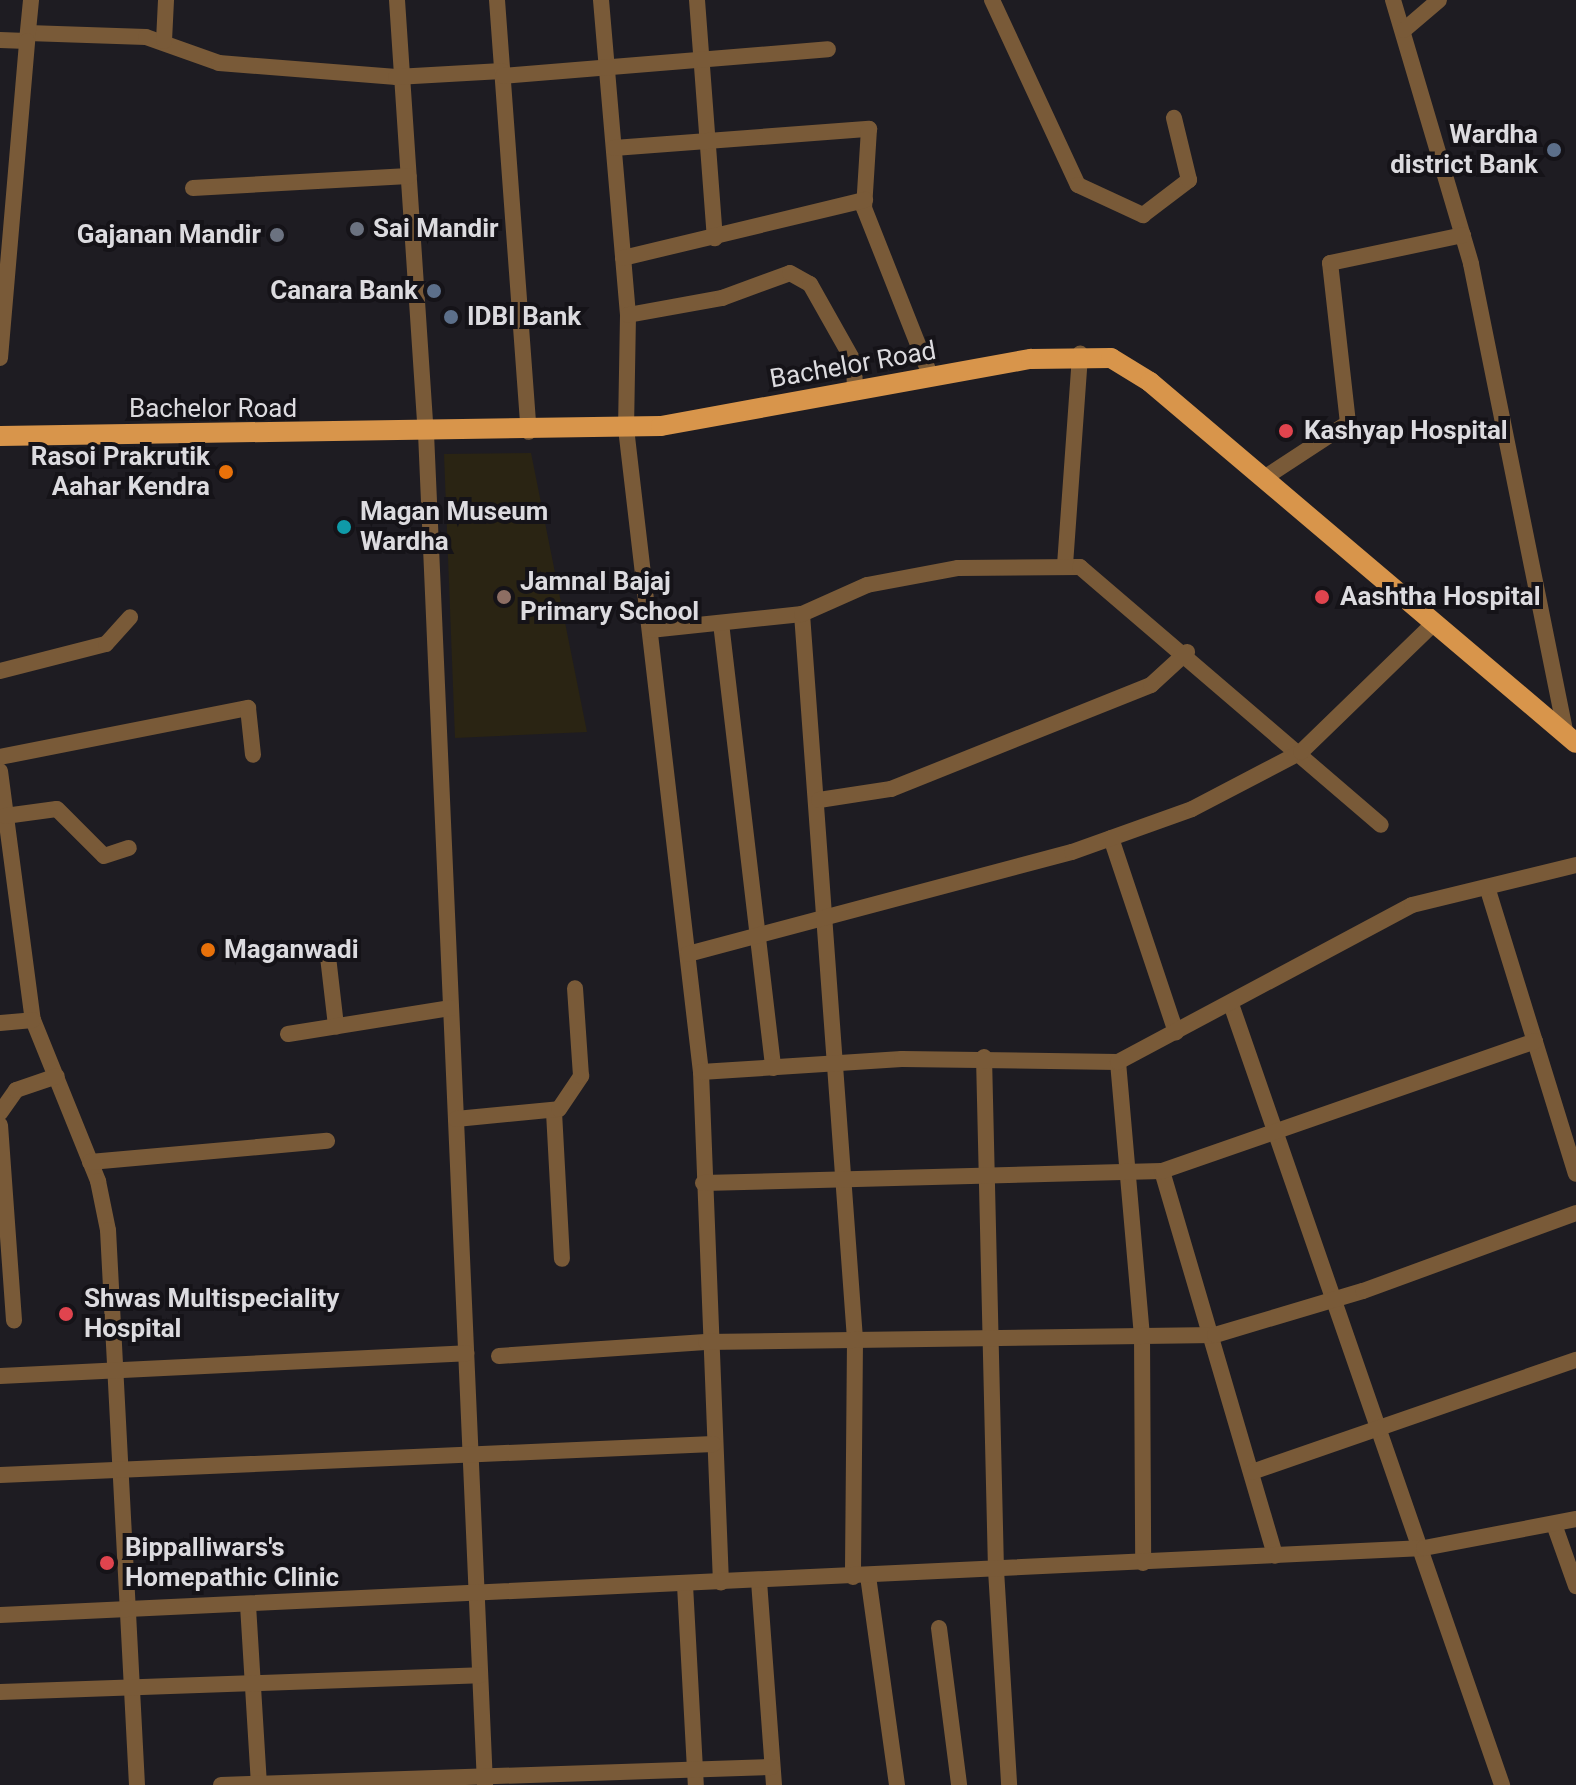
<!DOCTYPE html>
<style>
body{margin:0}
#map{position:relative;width:1576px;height:1785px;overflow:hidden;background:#1e1c22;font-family:Roboto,sans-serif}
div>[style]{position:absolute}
.education>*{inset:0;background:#2a2413}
.minor>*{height:16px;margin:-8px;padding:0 8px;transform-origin:8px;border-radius:8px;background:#795a38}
.major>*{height:20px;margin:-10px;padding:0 10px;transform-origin:10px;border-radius:10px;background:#d8954b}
.dots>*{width:22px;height:22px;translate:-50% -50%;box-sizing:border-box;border:4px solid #151318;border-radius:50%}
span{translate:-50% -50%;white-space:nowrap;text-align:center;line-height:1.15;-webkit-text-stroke:8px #151318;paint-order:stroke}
.poi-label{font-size:26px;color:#dcdbdf;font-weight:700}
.right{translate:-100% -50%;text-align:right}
.left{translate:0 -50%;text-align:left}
.street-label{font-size:26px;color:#dcdbdf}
</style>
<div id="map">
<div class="education">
<div style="clip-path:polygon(531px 453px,587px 732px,455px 738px,444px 454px)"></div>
</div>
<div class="minor">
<div style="left:397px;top:0;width:434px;rotate:86.2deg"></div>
<div style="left:426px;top:433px;width:1353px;rotate:87.5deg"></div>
<div style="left:497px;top:0;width:433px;rotate:85.8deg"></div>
<div style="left:601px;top:0;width:316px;rotate:85.1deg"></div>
<div style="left:628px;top:315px;width:113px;rotate:91deg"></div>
<div style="left:626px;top:428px;width:648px;rotate:83.36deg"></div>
<div style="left:701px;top:1072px;width:511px;rotate:87.76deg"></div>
<div style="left:697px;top:0;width:239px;rotate:85.7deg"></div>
<div style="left:992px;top:0;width:204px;rotate:65.1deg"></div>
<div style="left:1078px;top:185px;width:72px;rotate:24.8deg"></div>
<div style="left:1143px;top:215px;width:58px;rotate:-37.3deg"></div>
<div style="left:1189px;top:180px;width:64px;rotate:-103.6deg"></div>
<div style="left:1393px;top:0;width:275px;rotate:73.5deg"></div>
<div style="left:1471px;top:264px;width:481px;rotate:78.6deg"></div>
<div style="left:1404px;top:30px;width:46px;rotate:-40.6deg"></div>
<div style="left:28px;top:33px;width:118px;rotate:1.9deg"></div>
<div style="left:146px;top:37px;width:77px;rotate:19.6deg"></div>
<div style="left:219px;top:63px;width:178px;rotate:4.5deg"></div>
<div style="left:396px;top:77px;width:106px;rotate:-3.2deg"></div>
<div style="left:0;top:40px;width:27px;rotate:2deg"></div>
<div style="left:27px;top:41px;width:41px;rotate:-84.4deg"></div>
<div style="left:164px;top:41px;width:41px;rotate:-87.2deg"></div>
<div style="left:503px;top:76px;width:326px;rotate:-4.7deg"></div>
<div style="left:614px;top:148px;width:256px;rotate:-4.3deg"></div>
<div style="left:869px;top:129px;width:79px;rotate:93.6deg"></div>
<div style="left:864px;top:208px;width:182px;rotate:68.4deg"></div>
<div style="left:193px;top:188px;width:216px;rotate:-3.2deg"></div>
<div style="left:623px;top:258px;width:249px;rotate:-13.5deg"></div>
<div style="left:628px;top:315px;width:96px;rotate:-10.3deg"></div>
<div style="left:722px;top:298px;width:72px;rotate:-20.2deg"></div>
<div style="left:790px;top:273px;width:23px;rotate:29deg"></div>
<div style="left:810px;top:284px;width:90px;rotate:60.6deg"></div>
<div style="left:854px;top:362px;width:28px;rotate:88deg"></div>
<div style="left:0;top:358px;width:318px;rotate:-85.1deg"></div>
<div style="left:1264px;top:478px;width:100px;rotate:-33.2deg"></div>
<div style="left:1348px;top:423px;width:161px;rotate:-96.4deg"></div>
<div style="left:1330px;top:263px;width:136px;rotate:-11.9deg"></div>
<div style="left:1065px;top:565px;width:212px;rotate:-85.9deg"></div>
<div style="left:802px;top:614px;width:728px;rotate:85.82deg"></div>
<div style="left:855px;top:1340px;width:237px;rotate:90.5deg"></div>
<div style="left:721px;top:623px;width:448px;rotate:83.3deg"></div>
<div style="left:650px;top:630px;width:153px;rotate:-6deg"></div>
<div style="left:802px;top:614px;width:71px;rotate:-24deg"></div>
<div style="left:867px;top:585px;width:93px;rotate:-10.6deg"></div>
<div style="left:958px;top:568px;width:122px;rotate:-0.5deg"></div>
<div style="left:1080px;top:567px;width:396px;rotate:40.6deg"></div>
<div style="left:0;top:671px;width:109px;rotate:-14.3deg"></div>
<div style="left:106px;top:644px;width:36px;rotate:-48deg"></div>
<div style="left:0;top:757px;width:253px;rotate:-11.2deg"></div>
<div style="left:248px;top:708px;width:47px;rotate:83.9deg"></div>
<div style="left:0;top:771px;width:251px;rotate:82.5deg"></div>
<div style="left:33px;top:1020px;width:174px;rotate:68deg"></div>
<div style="left:98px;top:1181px;width:50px;rotate:78.5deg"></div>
<div style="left:108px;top:1230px;width:556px;rotate:87.01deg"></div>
<div style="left:819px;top:800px;width:73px;rotate:-8.7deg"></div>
<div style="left:891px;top:789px;width:280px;rotate:-21.8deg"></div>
<div style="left:1151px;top:685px;width:49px;rotate:-42.5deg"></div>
<div style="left:5px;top:816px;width:52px;rotate:-7.7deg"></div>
<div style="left:57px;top:809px;width:66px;rotate:45deg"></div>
<div style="left:104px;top:856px;width:26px;rotate:-18deg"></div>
<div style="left:1111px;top:838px;width:205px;rotate:71.5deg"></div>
<div style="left:1488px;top:890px;width:297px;rotate:72.8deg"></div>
<div style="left:327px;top:948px;width:79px;rotate:83.4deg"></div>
<div style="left:688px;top:954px;width:397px;rotate:-14.9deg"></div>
<div style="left:1072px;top:852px;width:127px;rotate:-19.7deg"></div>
<div style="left:1192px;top:809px;width:123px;rotate:-27.6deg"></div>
<div style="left:1301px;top:752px;width:185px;rotate:-44.1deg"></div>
<div style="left:1231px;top:1004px;width:827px;rotate:70.86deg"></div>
<div style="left:0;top:1023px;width:33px;rotate:-5deg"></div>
<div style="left:288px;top:1034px;width:165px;rotate:-9.1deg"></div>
<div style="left:984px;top:1057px;width:513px;rotate:88.66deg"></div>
<div style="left:996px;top:1570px;width:215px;rotate:86.5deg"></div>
<div style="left:1118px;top:1062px;width:274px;rotate:85deg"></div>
<div style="left:1142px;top:1335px;width:228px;rotate:89.7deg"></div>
<div style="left:701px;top:1072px;width:201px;rotate:-3.7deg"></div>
<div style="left:902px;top:1059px;width:216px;rotate:0.8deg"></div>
<div style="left:1118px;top:1062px;width:333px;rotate:-28.1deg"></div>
<div style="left:1412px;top:905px;width:169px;rotate:-13.7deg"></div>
<div style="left:554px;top:1112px;width:147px;rotate:86.9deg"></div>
<div style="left:0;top:1113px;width:28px;rotate:-55deg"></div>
<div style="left:16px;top:1090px;width:43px;rotate:-18.9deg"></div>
<div style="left:456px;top:1119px;width:103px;rotate:-5.5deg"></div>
<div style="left:559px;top:1109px;width:40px;rotate:-56deg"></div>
<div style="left:581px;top:1076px;width:88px;rotate:-93.9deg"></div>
<div style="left:0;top:1125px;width:196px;rotate:85.9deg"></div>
<div style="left:90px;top:1162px;width:238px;rotate:-5.1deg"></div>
<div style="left:1162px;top:1171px;width:401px;rotate:73.6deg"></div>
<div style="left:703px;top:1183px;width:459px;rotate:-1.5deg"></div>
<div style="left:1162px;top:1171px;width:395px;rotate:-19.2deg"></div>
<div style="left:499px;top:1356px;width:207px;rotate:-3.9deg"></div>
<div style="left:706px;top:1342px;width:509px;rotate:-0.79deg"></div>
<div style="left:1215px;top:1335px;width:154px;rotate:-16.6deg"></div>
<div style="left:1363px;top:1291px;width:227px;rotate:-20.1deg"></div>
<div style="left:0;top:1376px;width:467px;rotate:-2.8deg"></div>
<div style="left:1252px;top:1472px;width:343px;rotate:-19.1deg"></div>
<div style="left:0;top:1475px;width:714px;rotate:-2.49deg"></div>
<div style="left:1555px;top:1527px;width:63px;rotate:70.4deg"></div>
<div style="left:868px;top:1576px;width:211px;rotate:82.1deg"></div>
<div style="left:759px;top:1581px;width:205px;rotate:85.8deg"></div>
<div style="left:685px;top:1585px;width:200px;rotate:86.9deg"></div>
<div style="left:248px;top:1605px;width:178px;rotate:86.5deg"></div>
<div style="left:0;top:1615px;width:1426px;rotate:-2.69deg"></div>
<div style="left:1424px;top:1548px;width:155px;rotate:-10.8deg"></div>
<div style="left:939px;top:1628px;width:158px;rotate:82.7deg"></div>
<div style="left:0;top:1692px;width:480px;rotate:-2deg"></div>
<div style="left:221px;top:1785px;width:551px;rotate:-1.87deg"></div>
</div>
<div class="major">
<div style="left:0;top:436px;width:661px;rotate:-0.87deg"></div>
<div style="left:661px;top:426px;width:376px;rotate:-10.3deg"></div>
<div style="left:1031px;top:359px;width:80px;rotate:-0.7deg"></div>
<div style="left:1111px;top:358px;width:46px;rotate:31.6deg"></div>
<div style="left:1150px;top:382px;width:558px;rotate:40.28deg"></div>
</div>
<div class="dots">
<div style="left:1554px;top:150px;background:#5c6f8a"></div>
<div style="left:357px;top:229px;background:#6b7280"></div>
<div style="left:277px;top:235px;background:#6b7280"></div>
<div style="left:434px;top:291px;background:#5c6f8a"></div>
<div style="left:451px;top:317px;background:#5c6f8a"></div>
<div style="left:1286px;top:431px;background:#e0444e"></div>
<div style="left:226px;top:472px;background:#e8710a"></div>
<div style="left:344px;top:527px;background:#0f9aa8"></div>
<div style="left:504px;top:597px;background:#8d6e63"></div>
<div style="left:1322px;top:597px;background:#e0444e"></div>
<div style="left:208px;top:950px;background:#e8710a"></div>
<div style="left:66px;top:1314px;background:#e0444e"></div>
<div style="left:107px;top:1563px;background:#e0444e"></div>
</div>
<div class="poi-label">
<span class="right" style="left:1538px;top:150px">Wardha<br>district Bank</span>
<span class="left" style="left:373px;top:229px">Sai Mandir</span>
<span class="right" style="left:261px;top:235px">Gajanan Mandir</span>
<span class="right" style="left:418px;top:291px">Canara Bank</span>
<span class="left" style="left:467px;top:317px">IDBI Bank</span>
<span class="left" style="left:1304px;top:431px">Kashyap Hospital</span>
<span class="right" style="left:210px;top:472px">Rasoi Prakrutik<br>Aahar Kendra</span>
<span class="left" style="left:360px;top:527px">Magan Museum<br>Wardha</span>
<span class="left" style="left:520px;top:597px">Jamnal Bajaj<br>Primary School</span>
<span class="left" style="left:1340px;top:597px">Aashtha Hospital</span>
<span class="left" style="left:224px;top:950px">Maganwadi</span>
<span class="left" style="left:84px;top:1314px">Shwas Multispeciality<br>Hospital</span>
<span class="left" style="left:125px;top:1563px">Bippalliwars's<br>Homepathic Clinic</span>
</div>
<div class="street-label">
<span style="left:853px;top:365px;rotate:-10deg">Bachelor Road</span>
<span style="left:213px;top:409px">Bachelor Road</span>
</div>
</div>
